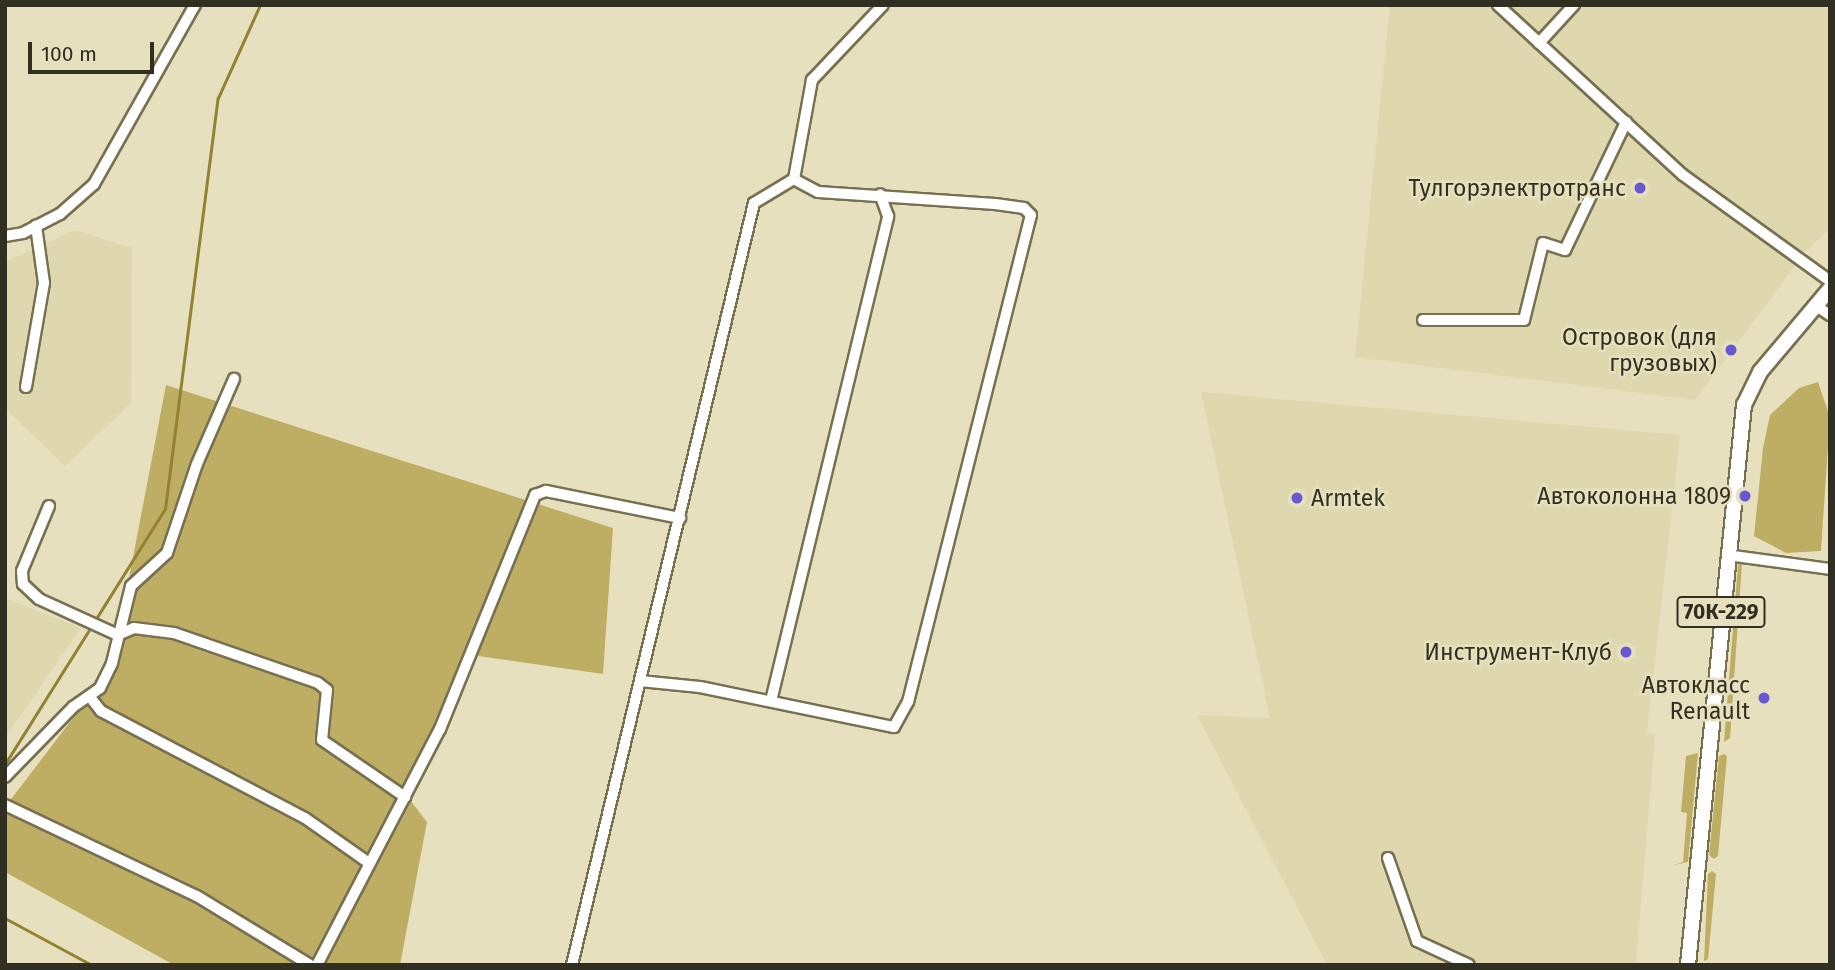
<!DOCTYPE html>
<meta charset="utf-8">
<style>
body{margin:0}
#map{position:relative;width:1835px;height:970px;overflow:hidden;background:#e7e0be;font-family:"Fira Sans",sans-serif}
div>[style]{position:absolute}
.built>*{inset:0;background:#dfd7ad}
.green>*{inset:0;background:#beae63}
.stream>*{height:2.5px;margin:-1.25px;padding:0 1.25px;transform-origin:1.25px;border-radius:1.25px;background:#928231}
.roads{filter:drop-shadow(2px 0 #777152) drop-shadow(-2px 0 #777152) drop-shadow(0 2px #777152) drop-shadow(0 -2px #777152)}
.minor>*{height:10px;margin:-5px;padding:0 5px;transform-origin:5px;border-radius:5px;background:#fff}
.major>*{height:14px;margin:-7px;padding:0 7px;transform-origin:7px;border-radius:7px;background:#fff}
.dots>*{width:19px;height:19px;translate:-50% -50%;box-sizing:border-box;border:4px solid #e7e0be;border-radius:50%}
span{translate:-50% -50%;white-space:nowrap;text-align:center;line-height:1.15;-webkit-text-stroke:5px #e7e0be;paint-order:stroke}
.shield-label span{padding:2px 5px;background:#e7e0be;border:2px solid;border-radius:5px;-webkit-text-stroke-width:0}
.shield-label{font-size:21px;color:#312f21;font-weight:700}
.poi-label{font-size:23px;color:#312f21}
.right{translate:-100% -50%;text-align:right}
.left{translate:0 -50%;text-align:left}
.frame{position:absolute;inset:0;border:7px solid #312f21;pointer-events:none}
.scale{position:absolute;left:28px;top:42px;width:126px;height:32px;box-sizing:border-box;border:4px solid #312f21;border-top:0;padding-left:9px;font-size:21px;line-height:24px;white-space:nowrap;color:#312f21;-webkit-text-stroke:5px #e7e0be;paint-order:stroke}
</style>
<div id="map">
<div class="built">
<div style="clip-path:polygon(1390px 5px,1830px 5px,1830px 229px,1805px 252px,1695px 400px,1355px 357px)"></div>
<div style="clip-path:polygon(75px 230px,132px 248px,131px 403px,65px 466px,5px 408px,5px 262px)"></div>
<div style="clip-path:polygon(1201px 392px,1680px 435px,1647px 734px,1655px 734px,1636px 965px,1327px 965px,1197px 715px,1270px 718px)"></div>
<div style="clip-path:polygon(5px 598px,81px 628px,5px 738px)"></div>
</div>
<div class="green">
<div style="clip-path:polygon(1818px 382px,1830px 417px,1821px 551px,1786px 553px,1754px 536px,1763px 448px,1770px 415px,1799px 388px)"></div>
<div style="clip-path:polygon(166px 385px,613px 528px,603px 674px,478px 656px,403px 791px,427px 822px,400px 965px,174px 965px,5px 872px,5px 807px,112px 667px)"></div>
<div style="clip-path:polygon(1742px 563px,1730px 738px,1724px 742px,1738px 565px)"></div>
<div style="clip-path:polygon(1698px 753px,1688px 862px,1674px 865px,1683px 862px,1687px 813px,1681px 812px,1686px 756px)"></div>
<div style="clip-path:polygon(1724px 754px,1727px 756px,1718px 856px,1714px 859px,1709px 855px,1719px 756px)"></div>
<div style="clip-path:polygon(1712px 871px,1716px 874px,1708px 959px,1704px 961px,1708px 874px)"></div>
</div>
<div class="stream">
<div style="left:94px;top:622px;width:133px;rotate:-57.9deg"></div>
<div style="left:165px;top:509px;width:414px;rotate:-82.7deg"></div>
<div style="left:218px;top:98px;width:102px;rotate:-65.7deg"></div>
<div style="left:5px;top:764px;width:162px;rotate:-57.9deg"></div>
<div style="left:5px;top:918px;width:99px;rotate:28.4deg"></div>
</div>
<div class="roads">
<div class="minor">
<div style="left:1498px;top:5px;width:251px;rotate:42.6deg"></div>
<div style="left:1683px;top:175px;width:181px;rotate:35.8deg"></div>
<div style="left:1539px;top:43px;width:52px;rotate:-47.4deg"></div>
<div style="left:5px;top:236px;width:18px;rotate:-9deg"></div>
<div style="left:23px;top:233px;width:42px;rotate:-27.2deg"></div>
<div style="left:60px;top:214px;width:45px;rotate:-41.4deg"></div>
<div style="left:94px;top:184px;width:206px;rotate:-60.6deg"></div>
<div style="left:1815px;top:305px;width:18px;rotate:34deg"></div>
<div style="left:1423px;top:320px;width:101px"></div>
<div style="left:1524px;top:320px;width:79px;rotate:-76.1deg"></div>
<div style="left:1543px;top:243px;width:23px;rotate:18deg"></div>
<div style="left:1565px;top:250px;width:142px;rotate:-64.5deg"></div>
<div style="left:26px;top:387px;width:106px;rotate:-80.2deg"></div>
<div style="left:44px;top:283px;width:58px;rotate:-98deg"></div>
<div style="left:49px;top:506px;width:70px;rotate:112.6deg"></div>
<div style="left:22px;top:571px;width:13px;rotate:86deg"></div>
<div style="left:23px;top:584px;width:22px;rotate:43deg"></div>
<div style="left:39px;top:599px;width:87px;rotate:24.5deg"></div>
<div style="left:1727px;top:555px;width:104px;rotate:7.7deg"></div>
<div style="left:118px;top:635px;width:17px;rotate:-24deg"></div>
<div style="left:134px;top:628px;width:40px;rotate:7.1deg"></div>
<div style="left:174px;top:633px;width:152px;rotate:19.1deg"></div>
<div style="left:318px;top:683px;width:11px;rotate:38deg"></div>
<div style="left:327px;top:690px;width:50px;rotate:95.7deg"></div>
<div style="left:322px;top:740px;width:101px;rotate:34.5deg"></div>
<div style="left:640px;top:681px;width:60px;rotate:5.7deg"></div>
<div style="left:700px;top:687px;width:198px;rotate:11.7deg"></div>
<div style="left:894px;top:727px;width:29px;rotate:-61deg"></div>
<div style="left:908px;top:702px;width:502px;rotate:-75.83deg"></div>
<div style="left:1031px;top:215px;width:10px;rotate:-135deg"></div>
<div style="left:1024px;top:208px;width:29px;rotate:-172deg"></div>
<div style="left:995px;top:204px;width:177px;rotate:-176.1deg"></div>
<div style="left:818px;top:192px;width:27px;rotate:-152deg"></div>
<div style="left:90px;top:697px;width:18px;rotate:52deg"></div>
<div style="left:101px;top:711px;width:230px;rotate:27.7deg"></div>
<div style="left:305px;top:818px;width:78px;rotate:35.1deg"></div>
<div style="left:771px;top:701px;width:499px;rotate:-76.4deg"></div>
<div style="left:888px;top:216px;width:23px;rotate:-110deg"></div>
<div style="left:5px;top:777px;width:98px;rotate:-45.8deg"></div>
<div style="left:73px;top:707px;width:33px;rotate:-35deg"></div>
<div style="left:100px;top:688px;width:28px;rotate:-64deg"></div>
<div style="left:112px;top:663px;width:79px;rotate:-76.1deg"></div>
<div style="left:131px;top:586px;width:49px;rotate:-42.5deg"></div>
<div style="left:167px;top:553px;width:94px;rotate:-71.4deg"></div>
<div style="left:197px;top:464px;width:93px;rotate:-66.5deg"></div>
<div style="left:5px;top:805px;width:212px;rotate:25.4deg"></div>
<div style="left:197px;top:896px;width:132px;rotate:31.4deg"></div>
<div style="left:1388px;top:858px;width:88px;rotate:70.7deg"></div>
<div style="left:1417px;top:941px;width:57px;rotate:24.8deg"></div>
<div style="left:317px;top:965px;width:266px;rotate:-62.5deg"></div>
<div style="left:440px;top:729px;width:253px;rotate:-67.9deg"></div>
<div style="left:535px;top:495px;width:12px;rotate:-20deg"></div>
<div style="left:546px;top:491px;width:137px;rotate:11.4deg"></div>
<div style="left:572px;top:965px;width:783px;rotate:-76.57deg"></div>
<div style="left:754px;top:203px;width:47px;rotate:-31deg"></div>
<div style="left:794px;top:179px;width:101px;rotate:-79.7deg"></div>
<div style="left:812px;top:80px;width:103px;rotate:-46.6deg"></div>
</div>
<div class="major">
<div style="left:1688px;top:965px;width:563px;rotate:-84.29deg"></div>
<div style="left:1744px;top:405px;width:37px;rotate:-64deg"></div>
<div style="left:1760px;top:372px;width:109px;rotate:-49.9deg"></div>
</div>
</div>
<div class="dots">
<div style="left:1640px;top:188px;background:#6858d2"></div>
<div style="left:1731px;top:350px;background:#6858d2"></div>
<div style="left:1745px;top:496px;background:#6858d2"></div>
<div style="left:1297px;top:498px;background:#6858d2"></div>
<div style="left:1626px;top:652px;background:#6858d2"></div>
<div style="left:1764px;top:698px;background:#6858d2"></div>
</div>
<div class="shield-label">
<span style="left:1721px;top:612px">70К-229</span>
</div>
<div class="poi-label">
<span class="right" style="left:1626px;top:188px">Тулгорэлектротранс</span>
<span class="right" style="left:1717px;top:350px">Островок (для<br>грузовых)</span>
<span class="right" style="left:1731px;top:496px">Автоколонна 1809</span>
<span class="left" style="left:1311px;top:498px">Armtek</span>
<span class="right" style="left:1612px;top:652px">Инструмент-Клуб</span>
<span class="right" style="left:1750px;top:698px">Автокласс<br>Renault</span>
</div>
<div class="frame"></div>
<div class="scale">100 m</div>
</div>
